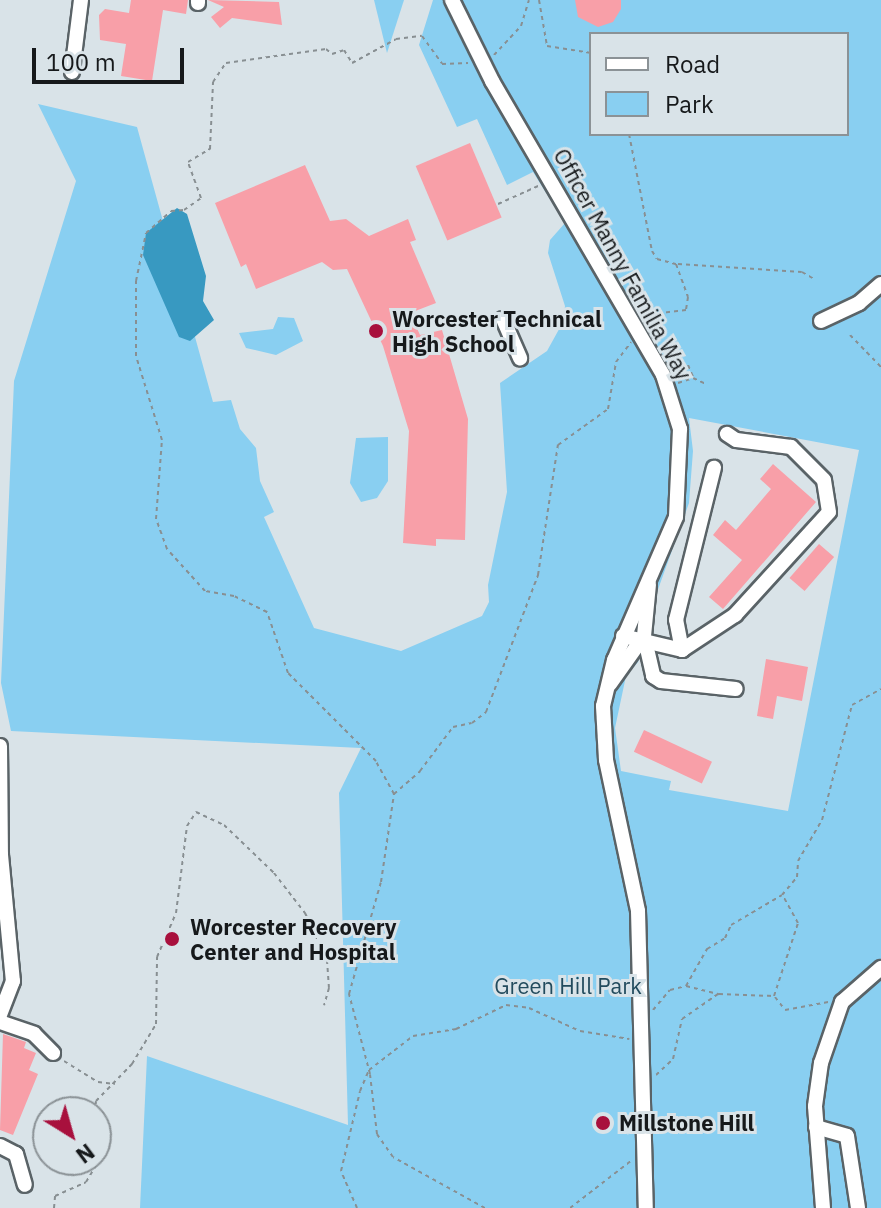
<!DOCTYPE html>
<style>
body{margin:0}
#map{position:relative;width:881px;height:1208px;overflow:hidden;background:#d9e3e8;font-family:"IBM Plex Sans",sans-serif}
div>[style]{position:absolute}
.green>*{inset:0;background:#89cff1}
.water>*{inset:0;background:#3899c1}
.building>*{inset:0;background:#f89fa8;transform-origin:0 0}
.path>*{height:2px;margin-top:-1px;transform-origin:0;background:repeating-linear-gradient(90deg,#888f92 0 4px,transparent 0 8px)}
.roads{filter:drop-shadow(2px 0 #5a6367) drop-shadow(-2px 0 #5a6367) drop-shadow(0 2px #5a6367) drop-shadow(0 -2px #5a6367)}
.minor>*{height:14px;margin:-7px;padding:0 7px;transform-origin:7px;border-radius:7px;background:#fff}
.dots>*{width:22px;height:22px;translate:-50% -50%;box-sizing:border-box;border:4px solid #d9e3e8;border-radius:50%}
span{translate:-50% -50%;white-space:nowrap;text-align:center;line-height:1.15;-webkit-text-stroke:6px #d9e3e8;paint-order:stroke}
.street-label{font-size:22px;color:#16191b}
.poi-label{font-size:22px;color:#16191b;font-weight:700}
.left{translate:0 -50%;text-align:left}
.park-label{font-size:22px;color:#224b5d}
.legend{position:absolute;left:589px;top:32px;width:260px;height:104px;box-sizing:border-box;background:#d9e3e8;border:2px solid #8b9296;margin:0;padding:10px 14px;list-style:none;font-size:24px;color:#16191b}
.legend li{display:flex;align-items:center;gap:16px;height:40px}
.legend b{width:40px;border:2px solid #8b9296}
.north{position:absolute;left:32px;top:1096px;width:80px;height:80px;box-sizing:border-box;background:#d9e3e8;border:2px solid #8b9296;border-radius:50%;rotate:143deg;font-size:22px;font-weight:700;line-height:32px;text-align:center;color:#16191b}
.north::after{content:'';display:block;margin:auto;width:28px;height:36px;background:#a8103d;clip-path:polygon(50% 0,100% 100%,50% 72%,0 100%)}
.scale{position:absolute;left:32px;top:48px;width:152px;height:36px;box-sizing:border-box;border:4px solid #16191b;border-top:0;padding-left:10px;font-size:24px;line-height:28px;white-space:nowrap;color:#16191b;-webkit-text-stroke:6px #d9e3e8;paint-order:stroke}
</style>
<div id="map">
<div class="green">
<div style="clip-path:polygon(374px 0,404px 0,387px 53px)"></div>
<div style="clip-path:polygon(evenodd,433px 0,881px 0,881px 1208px,140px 1208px,147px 1056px,348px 1125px,339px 793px,361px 748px,11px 731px,1px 683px,14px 381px,76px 181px,38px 104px,137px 127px,213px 402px,231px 400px,240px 429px,256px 448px,260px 481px,274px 512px,264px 517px,314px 628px,401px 651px,482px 616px,489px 602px,488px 585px,507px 492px,500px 383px,547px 351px,563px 322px,565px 306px,548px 253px,550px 240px,565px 223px,533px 172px,507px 185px,477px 119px,457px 127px,419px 45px,433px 0,591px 34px,847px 34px,847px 134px,591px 134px,591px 34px,433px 0,689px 418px,859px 450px,788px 811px,669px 790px,671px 781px,621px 771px,615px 728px,626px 676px,638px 662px,654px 618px,656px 595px,689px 503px,693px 451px,689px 418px)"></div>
<div style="clip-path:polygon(278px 317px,294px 318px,303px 341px,276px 355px,246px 348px,239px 333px,273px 329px)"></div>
<div style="clip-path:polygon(388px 437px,388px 481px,377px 498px,361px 502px,350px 483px,356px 438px)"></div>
</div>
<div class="water">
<div style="clip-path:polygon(177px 208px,187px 214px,206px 276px,203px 301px,214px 320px,190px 341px,179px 337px,143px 255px,146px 233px)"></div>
</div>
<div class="building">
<div style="clip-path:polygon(131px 0,188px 0,186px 14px,163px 10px,152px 81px,121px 76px,126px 44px,100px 40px,99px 15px,105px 9px,129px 13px)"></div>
<div style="clip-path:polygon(208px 0,279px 2px,282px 25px,232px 18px,220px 28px,211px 17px,224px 7px)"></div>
<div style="clip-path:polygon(575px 0,621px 0,621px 9px,613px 22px,598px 27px,578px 17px)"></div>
<div style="left:470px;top:143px;width:81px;height:59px;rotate:67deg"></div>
<div style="clip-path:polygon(305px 165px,330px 221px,346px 219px,369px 236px,408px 219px,416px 240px,410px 242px,436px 303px,410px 313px,420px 335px,442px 330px,468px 419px,465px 540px,436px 539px,436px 546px,403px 543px,409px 431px,383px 346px,347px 269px,333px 270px,322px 262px,256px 289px,246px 264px,241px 267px,215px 203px)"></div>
<div style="clip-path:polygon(773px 464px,816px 502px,723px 609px,709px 597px,742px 560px,713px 535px,725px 520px,736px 530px,771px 489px,760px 479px)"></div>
<div style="left:819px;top:544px;width:20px;height:45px;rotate:41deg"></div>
<div style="clip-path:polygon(766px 659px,808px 667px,802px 701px,777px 696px,773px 719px,757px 716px)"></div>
<div style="left:644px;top:730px;width:75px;height:24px;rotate:25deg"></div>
<div style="clip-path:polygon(3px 1034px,26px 1042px,24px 1048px,36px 1053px,29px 1070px,38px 1074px,13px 1135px,0 1130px)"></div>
</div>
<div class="path">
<div style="left:539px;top:0;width:47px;rotate:80.1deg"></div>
<div style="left:547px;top:46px;width:45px;rotate:9deg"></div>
<div style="left:494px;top:55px;width:40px;rotate:-47deg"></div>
<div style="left:521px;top:26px;width:27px;rotate:-73deg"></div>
<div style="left:629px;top:134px;width:119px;rotate:78.9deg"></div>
<div style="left:652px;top:251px;width:9px;rotate:58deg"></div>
<div style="left:657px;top:259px;width:20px;rotate:15deg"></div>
<div style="left:676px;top:264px;width:35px;rotate:70deg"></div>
<div style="left:688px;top:297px;width:13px;rotate:99deg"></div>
<div style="left:686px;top:310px;width:43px;rotate:173.4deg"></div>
<div style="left:498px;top:204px;width:44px;rotate:-24.2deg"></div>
<div style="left:678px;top:264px;width:124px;rotate:3.7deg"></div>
<div style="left:802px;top:272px;width:14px;rotate:30deg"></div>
<div style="left:850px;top:335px;width:45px;rotate:45.9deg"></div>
<div style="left:688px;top:365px;width:13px;rotate:67deg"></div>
<div style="left:678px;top:383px;width:16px;rotate:-18deg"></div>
<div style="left:693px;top:378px;width:14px;rotate:25deg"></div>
<div style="left:394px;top:794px;width:38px;rotate:-119deg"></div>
<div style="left:376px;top:761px;width:124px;rotate:-135deg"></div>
<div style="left:288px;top:673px;width:65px;rotate:-109deg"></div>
<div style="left:267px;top:612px;width:37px;rotate:-154deg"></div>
<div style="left:234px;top:596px;width:29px;rotate:-170deg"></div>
<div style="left:205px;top:591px;width:57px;rotate:-132.1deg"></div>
<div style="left:167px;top:549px;width:32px;rotate:-110deg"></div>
<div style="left:156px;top:519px;width:79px;rotate:-85.7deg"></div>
<div style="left:162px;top:440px;width:88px;rotate:-107.2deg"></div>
<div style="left:136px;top:356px;width:75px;rotate:-90deg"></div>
<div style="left:136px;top:281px;width:49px;rotate:-78.2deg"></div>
<div style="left:146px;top:233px;width:33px;rotate:-41deg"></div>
<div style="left:171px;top:211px;width:13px;rotate:-4deg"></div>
<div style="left:184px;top:210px;width:21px;rotate:-35deg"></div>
<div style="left:201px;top:198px;width:38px;rotate:-110deg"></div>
<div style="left:188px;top:162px;width:26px;rotate:-31deg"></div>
<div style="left:210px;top:149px;width:67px;rotate:-87.4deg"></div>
<div style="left:213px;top:82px;width:23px;rotate:-56deg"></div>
<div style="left:226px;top:63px;width:101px;rotate:-8deg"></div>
<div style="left:326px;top:49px;width:8px;rotate:40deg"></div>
<div style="left:332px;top:54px;width:13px;rotate:-18deg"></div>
<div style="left:344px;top:50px;width:15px;rotate:58deg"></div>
<div style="left:352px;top:63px;width:50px;rotate:-28.6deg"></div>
<div style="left:396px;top:39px;width:26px;rotate:-7deg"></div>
<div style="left:422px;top:36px;width:34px;rotate:54deg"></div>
<div style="left:442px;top:64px;width:26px;rotate:-2deg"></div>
<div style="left:686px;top:986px;width:34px;rotate:14deg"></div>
<div style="left:719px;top:994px;width:55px;rotate:2.1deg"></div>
<div style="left:774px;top:996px;width:77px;rotate:-71.8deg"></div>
<div style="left:798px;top:923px;width:31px;rotate:-119deg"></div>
<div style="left:775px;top:997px;width:16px;rotate:52deg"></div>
<div style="left:785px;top:1010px;width:44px;rotate:-10.5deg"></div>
<div style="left:653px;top:1010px;width:26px;rotate:-50deg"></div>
<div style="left:670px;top:990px;width:16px;rotate:-14deg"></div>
<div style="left:686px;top:986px;width:43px;rotate:-60.4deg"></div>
<div style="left:707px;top:949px;width:21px;rotate:-31deg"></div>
<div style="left:725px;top:938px;width:14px;rotate:-65deg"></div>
<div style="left:731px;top:925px;width:59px;rotate:-30.5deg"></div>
<div style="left:782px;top:895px;width:23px;rotate:-50deg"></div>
<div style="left:797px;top:877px;width:16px;rotate:-86deg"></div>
<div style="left:798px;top:861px;width:48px;rotate:-59.7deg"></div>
<div style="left:822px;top:820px;width:119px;rotate:-75.4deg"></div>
<div style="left:852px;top:705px;width:33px;rotate:-29deg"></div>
<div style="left:64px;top:1061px;width:40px;rotate:32deg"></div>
<div style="left:98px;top:1082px;width:17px;rotate:7deg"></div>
<div style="left:656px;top:1075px;width:23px;rotate:-43deg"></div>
<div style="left:673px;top:1059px;width:41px;rotate:-77.3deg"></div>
<div style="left:682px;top:1019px;width:44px;rotate:-34.8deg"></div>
<div style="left:95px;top:1112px;width:11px;rotate:-85deg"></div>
<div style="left:96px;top:1101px;width:52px;rotate:-45.8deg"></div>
<div style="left:132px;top:1064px;width:47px;rotate:-59deg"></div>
<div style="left:156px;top:1024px;width:67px;rotate:-89.1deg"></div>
<div style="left:157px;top:957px;width:48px;rotate:-66.6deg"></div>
<div style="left:176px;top:913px;width:88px;rotate:-82.8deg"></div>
<div style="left:187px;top:826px;width:17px;rotate:-57deg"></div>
<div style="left:196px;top:812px;width:31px;rotate:25deg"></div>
<div style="left:224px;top:825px;width:69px;rotate:43.8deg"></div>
<div style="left:274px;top:873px;width:51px;rotate:52.2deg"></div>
<div style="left:305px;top:913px;width:52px;rotate:64.9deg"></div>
<div style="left:327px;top:960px;width:28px;rotate:86deg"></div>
<div style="left:329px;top:988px;width:18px;rotate:106deg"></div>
<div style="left:54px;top:1208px;width:12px;rotate:-85deg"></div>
<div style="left:55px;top:1196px;width:34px;rotate:-24deg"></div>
<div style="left:86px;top:1182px;width:17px;rotate:-59deg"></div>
<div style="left:95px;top:1167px;width:29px;rotate:-88deg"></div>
<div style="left:357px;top:1208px;width:40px;rotate:-113.4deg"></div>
<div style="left:341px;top:1171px;width:82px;rotate:-76.6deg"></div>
<div style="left:360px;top:1091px;width:23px;rotate:-67deg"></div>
<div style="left:369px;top:1070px;width:56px;rotate:-37.7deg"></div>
<div style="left:413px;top:1036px;width:44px;rotate:-9.2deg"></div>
<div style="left:456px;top:1029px;width:55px;rotate:-25.6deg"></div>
<div style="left:506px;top:1005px;width:23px;rotate:7deg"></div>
<div style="left:529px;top:1008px;width:56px;rotate:24.3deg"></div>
<div style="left:580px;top:1031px;width:50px;rotate:9.3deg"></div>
<div style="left:485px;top:1208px;width:105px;rotate:-151deg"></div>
<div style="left:393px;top:1157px;width:28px;rotate:-125deg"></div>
<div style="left:377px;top:1134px;width:60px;rotate:-96.7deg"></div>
<div style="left:370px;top:1074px;width:83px;rotate:-104.7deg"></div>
<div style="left:349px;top:994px;width:116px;rotate:-74.1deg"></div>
<div style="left:381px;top:882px;width:89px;rotate:-81.6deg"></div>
<div style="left:394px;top:794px;width:35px;rotate:-41deg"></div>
<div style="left:420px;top:771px;width:55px;rotate:-53.1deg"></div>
<div style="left:453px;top:727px;width:19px;rotate:-12deg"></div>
<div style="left:472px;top:723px;width:18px;rotate:-38deg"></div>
<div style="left:486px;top:712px;width:147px;rotate:-69.2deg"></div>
<div style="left:538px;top:575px;width:132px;rotate:-81.3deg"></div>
<div style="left:558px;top:445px;width:62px;rotate:-35.8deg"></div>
<div style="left:608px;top:409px;width:48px;rotate:-80.3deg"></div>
<div style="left:616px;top:362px;width:25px;rotate:-53deg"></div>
<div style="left:570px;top:1208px;width:78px;rotate:-37.7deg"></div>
</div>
<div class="roads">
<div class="minor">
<div style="left:452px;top:0;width:90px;rotate:63.7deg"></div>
<div style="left:492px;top:81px;width:340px;rotate:59.8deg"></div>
<div style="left:663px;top:375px;width:57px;rotate:72.5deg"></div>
<div style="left:680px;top:429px;width:88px;rotate:92.6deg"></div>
<div style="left:676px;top:517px;width:156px;rotate:113.4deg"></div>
<div style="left:614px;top:660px;width:47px;rotate:103.4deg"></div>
<div style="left:603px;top:706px;width:54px;rotate:86.8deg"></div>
<div style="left:606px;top:760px;width:154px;rotate:78deg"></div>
<div style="left:638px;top:911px;width:297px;rotate:88.5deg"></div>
<div style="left:198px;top:3px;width:3px;rotate:-90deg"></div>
<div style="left:72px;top:72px;width:73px;rotate:-82.9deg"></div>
<div style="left:503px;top:319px;width:43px;rotate:66.4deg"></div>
<div style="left:821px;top:321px;width:42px;rotate:-25.3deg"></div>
<div style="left:859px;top:303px;width:29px;rotate:-41deg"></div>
<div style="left:623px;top:636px;width:61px;rotate:13.3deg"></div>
<div style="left:682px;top:650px;width:64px;rotate:-33.4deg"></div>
<div style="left:735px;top:615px;width:139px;rotate:-47.6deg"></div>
<div style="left:829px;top:512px;width:32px;rotate:-99deg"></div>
<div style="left:824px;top:480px;width:47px;rotate:-135deg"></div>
<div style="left:791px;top:447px;width:55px;rotate:-172.7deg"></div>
<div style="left:736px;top:440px;width:11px;rotate:-146deg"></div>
<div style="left:645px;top:640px;width:37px;rotate:77deg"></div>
<div style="left:653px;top:676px;width:9px;rotate:32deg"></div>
<div style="left:661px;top:681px;width:75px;rotate:6.1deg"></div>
<div style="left:682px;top:650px;width:31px;rotate:-101deg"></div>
<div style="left:676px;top:620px;width:157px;rotate:-76deg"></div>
<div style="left:610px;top:684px;width:59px;rotate:-54.7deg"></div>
<div style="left:644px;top:636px;width:52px;rotate:-84.5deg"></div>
<div style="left:0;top:746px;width:109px;rotate:89.5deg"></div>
<div style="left:1px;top:855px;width:127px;rotate:84.6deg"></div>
<div style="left:13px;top:981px;width:36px;rotate:111deg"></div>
<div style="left:0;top:1022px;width:36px;rotate:19deg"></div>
<div style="left:34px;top:1034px;width:27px;rotate:45deg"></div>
<div style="left:816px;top:1127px;width:32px;rotate:16deg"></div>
<div style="left:847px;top:1136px;width:73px;rotate:81.3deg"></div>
<div style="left:0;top:1146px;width:18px;rotate:27deg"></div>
<div style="left:16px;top:1154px;width:32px;rotate:74deg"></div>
<div style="left:823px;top:1208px;width:102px;rotate:-94.5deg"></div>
<div style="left:815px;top:1106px;width:43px;rotate:-82.1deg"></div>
<div style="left:821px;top:1063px;width:65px;rotate:-71deg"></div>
<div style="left:842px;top:1002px;width:52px;rotate:-41.1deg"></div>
</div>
</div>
<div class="dots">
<div style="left:376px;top:331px;background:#a8103d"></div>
<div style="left:172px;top:939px;background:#a8103d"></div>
<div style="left:603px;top:1123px;background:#a8103d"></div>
</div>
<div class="street-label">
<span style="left:623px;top:264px;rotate:61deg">Officer Manny Familia Way</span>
</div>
<div class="poi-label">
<span class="left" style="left:392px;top:331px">Worcester Technical<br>High School</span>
<span class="left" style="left:190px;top:939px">Worcester Recovery<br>Center and Hospital</span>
<span class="left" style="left:619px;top:1123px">Millstone Hill</span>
</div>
<div class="park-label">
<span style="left:568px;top:986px">Green Hill Park</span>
</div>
<ul class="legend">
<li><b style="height:10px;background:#fff"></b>Road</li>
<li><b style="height:22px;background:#89cff1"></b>Park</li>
</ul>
<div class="north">N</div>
<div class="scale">100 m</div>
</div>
